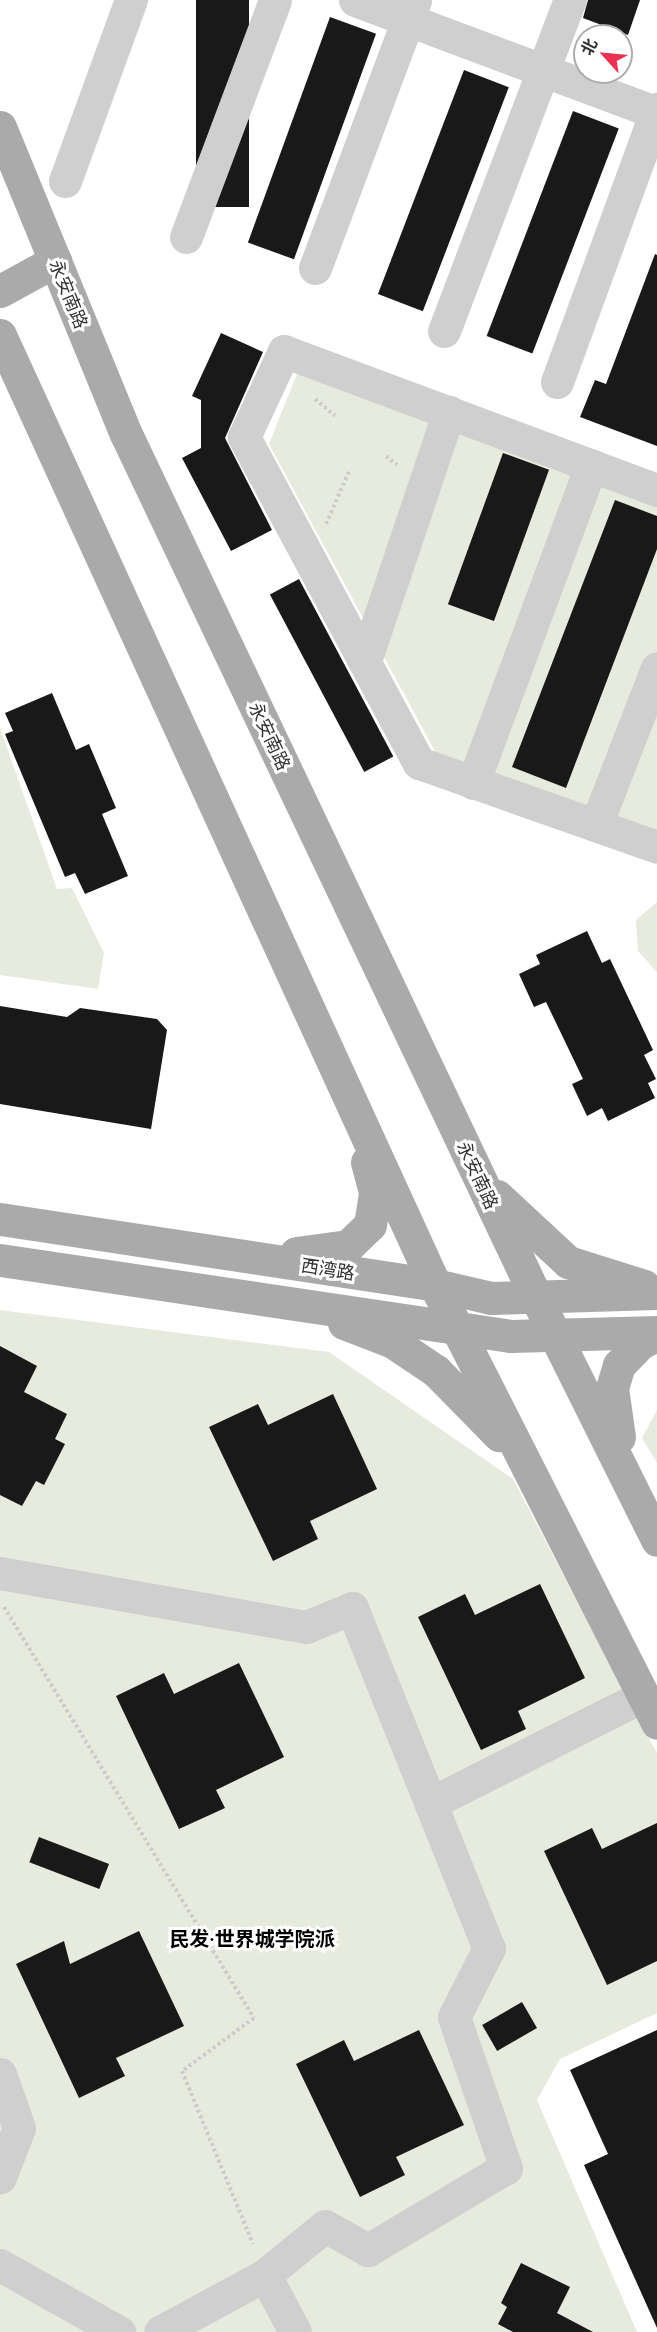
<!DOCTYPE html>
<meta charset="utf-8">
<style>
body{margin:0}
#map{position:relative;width:657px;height:2332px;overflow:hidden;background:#fff;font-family:Manrope,"Noto Sans SC",sans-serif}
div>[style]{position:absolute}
.green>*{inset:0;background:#e6ebdd}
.building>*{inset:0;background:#191919;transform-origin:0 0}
.path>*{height:4px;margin-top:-2px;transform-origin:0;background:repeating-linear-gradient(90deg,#ccc 0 3px,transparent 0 6px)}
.minor>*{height:33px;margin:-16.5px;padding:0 16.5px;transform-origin:16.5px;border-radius:16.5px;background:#cfcfcf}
.major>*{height:33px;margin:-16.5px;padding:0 16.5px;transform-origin:16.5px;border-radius:16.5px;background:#aaa}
span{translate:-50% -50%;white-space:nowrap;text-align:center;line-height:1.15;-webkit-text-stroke:6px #fff;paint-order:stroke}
.street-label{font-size:18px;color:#323232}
.neighbourhood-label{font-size:20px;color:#000;font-weight:700}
.north{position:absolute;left:573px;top:24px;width:60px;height:60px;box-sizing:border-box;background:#fff;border:2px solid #adadad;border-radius:50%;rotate:297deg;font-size:16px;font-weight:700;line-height:24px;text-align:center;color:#323232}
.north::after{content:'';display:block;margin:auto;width:21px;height:27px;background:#eb3254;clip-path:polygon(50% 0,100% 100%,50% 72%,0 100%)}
</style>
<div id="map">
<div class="green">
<div style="clip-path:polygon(300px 366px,657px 499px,657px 831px,436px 753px,269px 444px)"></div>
<div style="clip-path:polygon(0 728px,57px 889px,72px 888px,104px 953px,98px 989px,0 975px)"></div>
<div style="clip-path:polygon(657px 902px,657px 972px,638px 951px,636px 920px)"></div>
<div style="clip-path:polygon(0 1310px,329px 1352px,513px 1479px,657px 1753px,657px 2013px,560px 2059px,537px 2100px,637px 2332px,0 2332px)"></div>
<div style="clip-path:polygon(657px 1410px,657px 1463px,642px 1438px)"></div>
</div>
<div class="building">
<div style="left:196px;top:0;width:53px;height:207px"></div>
<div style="clip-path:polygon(588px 0,640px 0,628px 35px,583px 18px)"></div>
<div style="left:330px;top:17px;width:49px;height:240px;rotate:20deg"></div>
<div style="left:464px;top:70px;width:48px;height:240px;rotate:21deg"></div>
<div style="left:573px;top:111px;width:49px;height:241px;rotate:21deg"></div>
<div style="clip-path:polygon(655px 254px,657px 255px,657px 446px,580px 417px,595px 380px,606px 384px)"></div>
<div style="clip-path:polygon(221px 333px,263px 352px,225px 438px,272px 530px,231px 551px,182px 458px,201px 448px,201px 400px,192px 396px)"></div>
<div style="left:503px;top:453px;width:49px;height:161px;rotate:20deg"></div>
<div style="clip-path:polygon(615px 500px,657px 516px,657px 549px,566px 788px,512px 767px)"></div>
<div style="left:299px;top:579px;width:201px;height:33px;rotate:62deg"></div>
<div style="clip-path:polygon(52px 693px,76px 750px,89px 744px,116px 808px,102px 814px,128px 876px,85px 894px,75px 873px,65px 877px,5px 734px,13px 731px,5px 713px)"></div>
<div style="clip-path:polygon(587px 931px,602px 963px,610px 959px,653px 1050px,644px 1055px,656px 1079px,648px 1083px,655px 1098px,608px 1121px,602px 1108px,587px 1116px,572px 1084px,583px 1079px,546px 1002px,534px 1007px,519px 974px,540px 964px,536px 955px)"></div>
<div style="clip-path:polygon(0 1006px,67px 1017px,80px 1008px,157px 1019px,167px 1030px,151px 1129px,0 1104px)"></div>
<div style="clip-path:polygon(0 1346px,37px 1366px,24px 1392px,67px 1414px,55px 1439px,65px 1444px,44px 1485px,36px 1481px,22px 1506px,0 1495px)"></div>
<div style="clip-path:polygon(333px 1394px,377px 1489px,310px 1521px,318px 1539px,273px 1561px,209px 1427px,258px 1404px,268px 1425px)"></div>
<div style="clip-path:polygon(540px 1584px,585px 1678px,518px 1711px,526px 1729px,481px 1750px,418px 1617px,465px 1594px,475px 1615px)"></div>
<div style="clip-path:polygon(239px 1663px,284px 1757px,216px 1790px,225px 1808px,179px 1829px,116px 1696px,164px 1673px,174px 1694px)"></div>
<div style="clip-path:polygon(657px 1823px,657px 1961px,607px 1985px,544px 1851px,592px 1828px,602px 1849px)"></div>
<div style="left:39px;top:1837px;width:75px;height:27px;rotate:21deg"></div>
<div style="clip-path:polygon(139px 1931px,184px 2026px,116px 2058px,125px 2076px,79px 2098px,16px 1964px,64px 1941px,70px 1964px)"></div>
<div style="left:522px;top:2002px;width:30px;height:46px;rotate:60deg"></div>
<div style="clip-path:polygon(419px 2030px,464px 2125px,396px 2157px,405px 2175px,360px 2197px,296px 2064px,344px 2040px,354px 2061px)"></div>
<div style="clip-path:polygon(657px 2030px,657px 2328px,584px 2165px,608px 2154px,570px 2070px)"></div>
<div style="clip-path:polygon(521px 2263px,570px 2287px,557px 2313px,593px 2332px,513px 2332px,498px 2324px,507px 2307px,501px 2303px)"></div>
</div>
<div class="path">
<div style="left:315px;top:399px;width:26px;rotate:40deg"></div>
<div style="left:386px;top:456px;width:14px;rotate:39deg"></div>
<div style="left:326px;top:524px;width:60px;rotate:-66.4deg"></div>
<div style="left:4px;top:1607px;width:481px;rotate:58.7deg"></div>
<div style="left:254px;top:2018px;width:89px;rotate:143.6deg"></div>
<div style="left:182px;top:2071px;width:187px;rotate:67.7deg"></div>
</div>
<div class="minor">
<div style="left:355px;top:0;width:322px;rotate:20.5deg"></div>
<div style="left:65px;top:181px;width:193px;rotate:-70deg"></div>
<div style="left:186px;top:237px;width:253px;rotate:-69.4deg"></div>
<div style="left:315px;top:268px;width:286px;rotate:-69.5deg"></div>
<div style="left:444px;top:331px;width:354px;rotate:-69.2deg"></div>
<div style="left:557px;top:382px;width:291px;rotate:-69.9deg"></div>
<div style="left:657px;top:490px;width:398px;rotate:-159.6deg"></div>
<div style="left:284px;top:351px;width:95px;rotate:114.9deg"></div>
<div style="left:244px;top:437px;width:370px;rotate:61.8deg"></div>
<div style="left:419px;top:763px;width:252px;rotate:19.4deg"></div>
<div style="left:365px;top:661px;width:263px;rotate:-71.4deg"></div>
<div style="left:473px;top:783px;width:339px;rotate:-69.6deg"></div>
<div style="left:596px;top:825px;width:168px;rotate:-68.8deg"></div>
<div style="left:0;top:1573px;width:311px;rotate:10deg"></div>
<div style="left:306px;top:1627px;width:50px;rotate:-22.4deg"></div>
<div style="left:352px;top:1608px;width:367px;rotate:68.1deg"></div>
<div style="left:489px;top:1948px;width:77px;rotate:116.9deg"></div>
<div style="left:454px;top:2017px;width:160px;rotate:71deg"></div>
<div style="left:506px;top:2168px;width:161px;rotate:149.3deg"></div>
<div style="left:368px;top:2250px;width:49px;rotate:-150.8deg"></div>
<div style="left:325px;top:2226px;width:77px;rotate:140.8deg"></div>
<div style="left:265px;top:2275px;width:119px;rotate:151.5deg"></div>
<div style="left:431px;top:1803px;width:237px;rotate:-26.8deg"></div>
<div style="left:0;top:2074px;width:57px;rotate:70.6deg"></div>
<div style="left:19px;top:2128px;width:53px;rotate:111.2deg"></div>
<div style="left:0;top:2265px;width:137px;rotate:29.4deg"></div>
<div style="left:265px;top:2275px;width:64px;rotate:62.2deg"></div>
</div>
<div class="major">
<div style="left:0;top:127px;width:332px;rotate:67.7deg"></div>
<div style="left:126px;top:434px;width:958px;rotate:64.59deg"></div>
<div style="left:537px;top:1299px;width:269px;rotate:63.5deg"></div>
<div style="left:0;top:291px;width:63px;rotate:-28.6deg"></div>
<div style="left:0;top:335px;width:1045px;rotate:65.4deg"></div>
<div style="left:435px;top:1285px;width:491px;rotate:63.1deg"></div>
<div style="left:497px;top:1196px;width:97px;rotate:42.9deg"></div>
<div style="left:568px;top:1262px;width:80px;rotate:17.5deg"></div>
<div style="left:0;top:1219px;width:440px;rotate:8.6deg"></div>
<div style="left:435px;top:1285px;width:57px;rotate:13.1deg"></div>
<div style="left:491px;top:1298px;width:166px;rotate:-1.7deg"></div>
<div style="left:296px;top:1253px;width:52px;rotate:-7.7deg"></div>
<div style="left:348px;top:1246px;width:30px;rotate:-44deg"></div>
<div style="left:370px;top:1225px;width:33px;rotate:-81deg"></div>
<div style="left:375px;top:1192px;width:31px;rotate:-105deg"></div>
<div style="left:0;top:1260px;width:517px;rotate:8.46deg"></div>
<div style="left:511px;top:1336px;width:146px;rotate:-1.6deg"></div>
<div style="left:344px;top:1323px;width:53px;rotate:21.2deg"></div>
<div style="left:393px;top:1342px;width:52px;rotate:34deg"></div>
<div style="left:436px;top:1371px;width:90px;rotate:45.5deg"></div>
<div style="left:619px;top:1437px;width:49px;rotate:-98.1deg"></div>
<div style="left:612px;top:1388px;width:24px;rotate:-73deg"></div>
<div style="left:619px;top:1365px;width:30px;rotate:-46deg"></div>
<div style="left:640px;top:1343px;width:19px;rotate:-25deg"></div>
</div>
<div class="street-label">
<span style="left:69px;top:294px;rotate:68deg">永安南路</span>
<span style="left:270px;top:736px;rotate:65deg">永安南路</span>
<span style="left:478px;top:1175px;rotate:65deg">永安南路</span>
<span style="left:328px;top:1269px;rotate:9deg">西湾路</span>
</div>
<div class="neighbourhood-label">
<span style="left:252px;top:1938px">民发·世界城学院派</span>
</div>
<div class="north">北</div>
</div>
